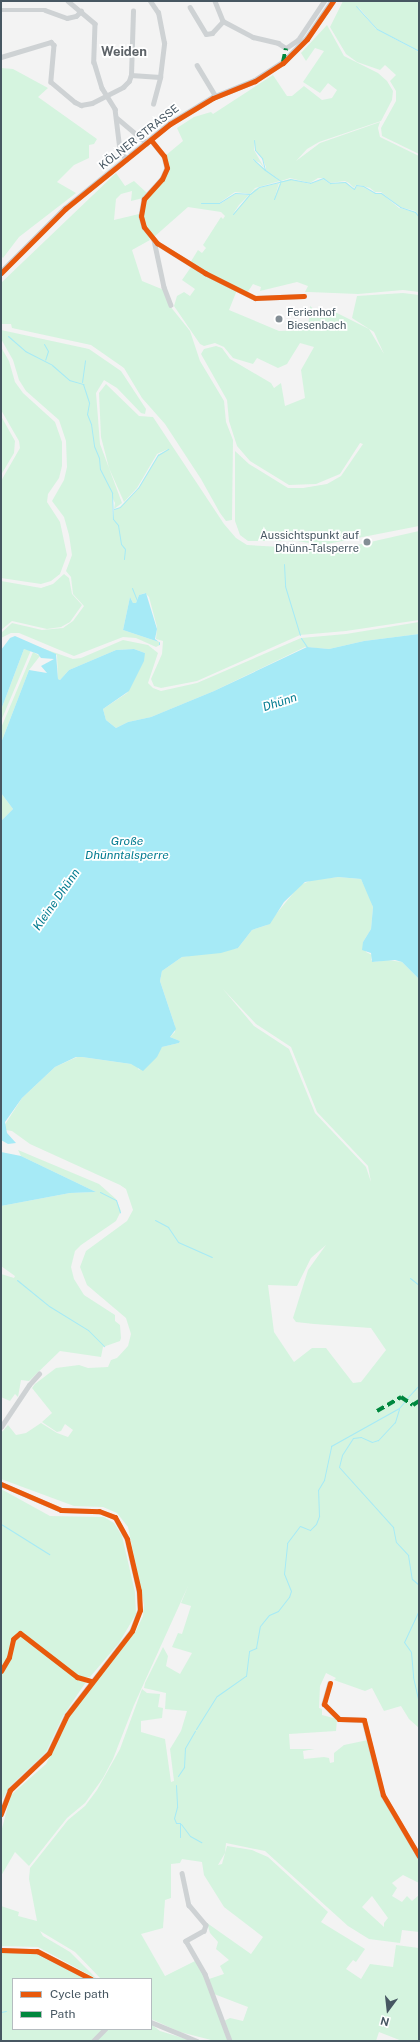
<!DOCTYPE html>
<meta charset="utf-8">
<style>
body{margin:0}
#map{position:relative;width:420px;height:2042px;overflow:hidden;background:#f3f3f3;font-family:"Public Sans",sans-serif}
div>[style]{position:absolute}
.green>*{inset:0;background:#d5f4df}
.water>*{inset:0;background:#a6eaf6}
.stream>*{height:1px;margin:-0.5px;padding:0 0.5px;transform-origin:0.5px;border-radius:0.5px;background:#a6eaf6}
.minor>*{height:4.5px;margin:-2.25px;padding:0 2.25px;transform-origin:2.25px;border-radius:2.25px;background:#ced2d4}
.major>*{height:6px;margin:-3px;padding:0 3px;transform-origin:3px;border-radius:3px;background:#c9ced2}
.quiet>*{height:4px;margin-top:-2px;transform-origin:0;background:repeating-linear-gradient(90deg,#00873e 0 8px,transparent 0 12px)}
.cycleway>*{height:5px;margin:-2.5px;padding:0 2.5px;transform-origin:2.5px;border-radius:2.5px;background:#e8590c}
.dots>*{width:11px;height:11px;translate:-50% -50%;box-sizing:border-box;border:2px solid #fff;border-radius:50%}
span{translate:-50% -50%;white-space:nowrap;text-align:center;line-height:1.15;-webkit-text-stroke:3.5px #fff;paint-order:stroke}
.street-label{font-size:11px;color:#475762}
.poi-label{font-size:11px;color:#475762}
.left{translate:0 -50%;text-align:left}
.right{translate:-100% -50%;text-align:right}
.water-label{font-size:12px;color:#047c91;font-style:italic}
.quarter-label{font-size:13px;color:#5d6368;font-weight:700}
.frame{position:absolute;inset:0;border:2px solid #475762;pointer-events:none}
.legend{position:absolute;left:12px;top:1978px;width:140px;height:52px;box-sizing:border-box;background:#fff;border:1px solid #b5bcc0;margin:0;padding:5px 7px;list-style:none;font-size:12px;color:#475762}
.legend li{display:flex;align-items:center;gap:8px;height:20px}
.legend b{width:20px;border:1px solid #b5bcc0}
.north{position:absolute;left:368px;top:1990px;width:40px;height:40px;-webkit-text-stroke:3px #fff;paint-order:stroke;rotate:195deg;font-size:11px;font-weight:700;line-height:16px;text-align:center;color:#475762}
.north::after{content:'';display:block;margin:auto;width:14px;height:18px;background:#475762;clip-path:polygon(50% 0,100% 100%,50% 72%,0 100%)}
</style>
<div id="map">
<div class="green">
<div style="clip-path:polygon(343px 1px,419px 1px,419px 51px,377px 29px,360px 9px,356px 6px,376px 29px,419px 52px,419px 154px,382px 136px,381px 128px,396px 101px,396px 91px,390px 81px,396px 75px,385px 65px,380px 70px,357px 62px,346px 54px,330px 27px)"></div>
<div style="clip-path:polygon(327px 25px,344px 56px,378px 73px,387px 81px,393px 91px,392px 100px,381px 121px,319px 142px,307px 149px,296px 161px,320px 143px,380px 122px,378px 128px,380px 137px,419px 156px,419px 216px,415px 211px,400px 207px,381px 192px,375px 192px,370px 188px,363px 186px,356px 185px,354px 188px,349px 183px,345px 181px,330px 183px,323px 178px,318px 178px,310px 183px,290px 178px,281px 181px,266px 170px,266px 167px,262px 158px,255px 150px,254px 139px,254px 150px,265px 169px,260px 163px,252px 159px,280px 181px,259px 187px,255px 188px,250px 194px,235px 192px,219px 203px,200px 203px,220px 204px,235px 194px,249px 195px,239px 205px,233px 214px,255px 189px,279px 183px,274px 200px,280px 182px,290px 179px,310px 184px,323px 179px,330px 184px,345px 182px,354px 189px,357px 186px,363px 187px,374px 193px,381px 193px,399px 208px,415px 212px,419px 217px,419px 292px,403px 290px,358px 294px,309px 292px,305px 292px,308px 286px,297px 282px,260px 291px,261px 287px,253px 284px,247px 293px,190px 263px,198px 250px,202px 253px,206px 248px,203px 245px,221px 217px,223px 219px,225px 216px,221px 212px,188px 207px,154px 237px,145px 226px,142px 216px,145px 200px,166px 176px,165px 156px,183px 141px,177px 128px,194px 117px,211px 112px,213px 114px,273px 75px,287px 96px,292px 96px,304px 86px,322px 100px,332px 98px,337px 90px,328px 83px,320px 93px,303px 82px,324px 51px,315px 48px,306px 61px,301px 53px)"></div>
<div style="clip-path:polygon(1px 68px,13px 69px,48px 88px,38px 97px,97px 139px,94px 144px,89px 145px,89px 158px,74px 165px,57px 182px,76px 193px,19px 237px,3px 258px,1px 256px)"></div>
<div style="clip-path:polygon(116px 173px,125px 186px,134px 181px,147px 193px,143px 198px,131px 201px,132px 191px,121px 194px,116px 199px,114px 220px,139px 214px,150px 240px,132px 250px,142px 281px,164px 290px,170px 306px,190px 331px,200px 361px,224px 401px,226px 422px,233px 440px,232px 520px,226px 521px,220px 513px,201px 479px,165px 424px,142px 398px,124px 368px,91px 345px,12px 328px,11px 324px,1px 324px,1px 283px)"></div>
<div style="clip-path:polygon(191px 267px,237px 290px,229px 310px,279px 331px,308px 330px,310px 306px,324px 317px,333px 311px,369px 329px,384px 354px,374px 332px,352px 318px,357px 296px,403px 293px,419px 295px,419px 526px,322px 545px,297px 541px,248px 541px,240px 535px,235px 521px,235px 451px,249px 464px,288px 488px,303px 488px,327px 484px,341px 476px,363px 444px,360px 443px,340px 474px,316px 484px,289px 485px,250px 461px,237px 446px,229px 421px,227px 400px,201px 354px,204px 349px,216px 346px,222px 348px,230px 359px,271px 383px,274px 388px,281px 383px,285px 406px,305px 398px,301px 370px,314px 347px,300px 343px,287px 364px,278px 368px,257px 358px,253px 364px,233px 358px,224px 347px,215px 343px,204px 346px,200px 344px,174px 306px,177px 296px,184px 292px,190px 296px,195px 289px,182px 280px)"></div>
<div style="clip-path:polygon(1px 330px,89px 349px,121px 371px,146px 409px,145px 414px,141px 413px,117px 388px,104px 380px,96px 393px,100px 444px,122px 503px,114px 509px,115px 503px,112px 497px,113px 521px,114px 510px,120px 507px,138px 489px,158px 455px,168px 449px,157px 454px,137px 488px,124px 502px,109px 468px,101px 437px,99px 393px,106px 384px,139px 416px,153px 417px,224px 524px,236px 538px,247px 545px,335px 550px,419px 531px,419px 620px,346px 631px,300px 635px,197px 681px,161px 688px,154px 686px,151px 679px,162px 654px,163px 641px,156px 639px,157px 627px,149px 597px,145px 593px,139px 595px,136px 603px,133px 603px,130px 597px,123px 630px,159px 642px,160px 645px,156px 647px,136px 638px,123px 637px,74px 656px,19px 633px,11px 633px,1px 638px,1px 633px,12px 623px,42px 630px,63px 628px,73px 621px,84px 606px,73px 594px,71px 577px,66px 571px,72px 555px,69px 535px,64px 517px,52px 501px,64px 480px,67px 467px,66px 441px,59px 420px,26px 391px,19px 380px,13px 360px,1px 339px)"></div>
<div style="clip-path:polygon(1px 347px,9px 361px,15px 382px,23px 393px,55px 422px,62px 442px,62px 466px,59px 478px,48px 494px,47px 502px,60px 522px,67px 555px,60px 574px,51px 581px,41px 584px,1px 578px,1px 481px,20px 448px,19px 441px,1px 410px)"></div>
<div style="clip-path:polygon(1px 416px,15px 441px,14px 453px,1px 475px)"></div>
<div style="clip-path:polygon(64px 574px,69px 578px,72px 594px,82px 605px,70px 622px,61px 627px,47px 629px,12px 621px,1px 630px,1px 581px,41px 588px,53px 584px)"></div>
<div style="clip-path:polygon(419px 622px,419px 634px,364px 641px,329px 649px,305px 647px,214px 691px,151px 717px,128px 722px,116px 728px,106px 720px,103px 709px,127px 693px,145px 653px,134px 649px,116px 650px,69px 670px,60px 680px,58px 679px,57px 655px,36px 646px,73px 659px,81px 658px,123px 640px,148px 645px,158px 653px,148px 683px,153px 688px,161px 691px,197px 683px,301px 638px,346px 634px)"></div>
<div style="clip-path:polygon(24px 649px,31px 650px,1px 721px,1px 710px)"></div>
<div style="clip-path:polygon(33px 652px,40px 656px,29px 670px,1px 743px,1px 728px)"></div>
<div style="clip-path:polygon(1px 793px,13px 809px,1px 821px)"></div>
<div style="clip-path:polygon(evenodd,338px 877px,361px 879px,370px 898px,373px 907px,371px 929px,363px 942px,366px 952px,372px 955px,371px 960px,374px 962px,388px 960px,402px 962px,419px 979px,419px 1728px,409px 1719px,401px 1706px,384px 1711px,372px 1688px,365px 1691px,334px 1680px,336px 1678px,326px 1673px,320px 1686px,319px 1708px,322px 1709px,322px 1715px,337px 1719px,336px 1731px,289px 1734px,290px 1749px,315px 1749px,303px 1751px,304px 1759px,324px 1757px,329px 1758px,330px 1763px,334px 1762px,334px 1753px,344px 1745px,368px 1740px,380px 1794px,419px 1858px,419px 1883px,403px 1875px,392px 1883px,397px 1888px,392px 1896px,402px 1902px,407px 1896px,412px 1901px,419px 1895px,419px 1932px,402px 1930px,400px 1943px,369px 1939px,348px 1926px,265px 1851px,226px 1843px,225px 1853px,218px 1865px,222px 1864px,227px 1846px,252px 1850px,268px 1857px,328px 1912px,321px 1922px,365px 1949px,356px 1962px,353px 1960px,346px 1969px,361px 1979px,370px 1964px,393px 1967px,396px 1945px,419px 1948px,419px 2041px,402px 2041px,379px 2032px,376px 2041px,231px 2041px,224px 2021px,230px 2018px,243px 2021px,248px 2007px,214px 1994px,209px 1979px,224px 1974px,220px 1966px,229px 1960px,216px 1949px,218px 1942px,210px 1933px,207px 1923px,251px 1954px,263px 1937px,224px 1907px,204px 1875px,202px 1862px,182px 1859px,180px 1863px,171px 1864px,171px 1898px,165px 1900px,163px 1928px,141px 1934px,165px 1976px,195px 1961px,205px 1974px,229px 2041px,215px 2041px,180px 2032px,151px 2019px,151px 1979px,101px 1979px,75px 1952px,40px 1931px,43px 1936px,70px 1952px,97px 1979px,38px 1947px,1px 1946px,1px 1906px,19px 1912px,18px 1916px,37px 1921px,29px 1879px,30px 1868px,68px 1820px,85px 1806px,97px 1790px,120px 1749px,142px 1689px,147px 1693px,160px 1694px,158px 1707px,163px 1708px,162px 1718px,141px 1721px,141px 1732px,165px 1739px,171px 1782px,174px 1781px,170px 1749px,181px 1731px,187px 1711px,165px 1709px,166px 1693px,144px 1688px,145px 1683px,163px 1647px,168px 1656px,166px 1666px,180px 1674px,192px 1653px,172px 1647px,178px 1633px,182px 1634px,191px 1606px,181px 1603px,188px 1586px,134px 1705px,113px 1759px,103px 1778px,85px 1803px,67px 1818px,29px 1866px,15px 1852px,1px 1876px,1px 1832px,11px 1795px,46px 1764px,70px 1716px,91px 1685px,136px 1631px,143px 1616px,144px 1605px,128px 1527px,117px 1513px,103px 1507px,74px 1506px,1px 1479px,1px 1433px,8px 1425px,16px 1435px,26px 1433px,41px 1423px,57px 1433px,68px 1437px,73px 1430px,65px 1424px,61px 1431px,57px 1432px,42px 1422px,52px 1413px,32px 1388px,35px 1384px,56px 1368px,79px 1365px,88px 1368px,108px 1367px,111px 1360px,117px 1358px,128px 1346px,131px 1334px,126px 1318px,87px 1285px,80px 1267px,86px 1251px,127px 1221px,133px 1210px,126px 1189px,120px 1185px,30px 1144px,12px 1131px,6px 1130px,4px 1126px,22px 1098px,55px 1067px,77px 1057px,82px 1057px,131px 1064px,136px 1065px,139px 1070px,162px 1047px,179px 1043px,180px 1041px,170px 1037px,175px 1032px,175px 1026px,160px 981px,162px 971px,182px 957px,238px 948px,252px 930px,267px 925px,300px 885px,312px 880px,338px 877px,223px 989px,256px 1024px,291px 1047px,317px 1112px,368px 1166px,371px 1182px,366px 1167px,315px 1113px,289px 1049px,254px 1026px,223px 989px,338px 877px,326px 1245px,308px 1270px,293px 1318px,296px 1322px,314px 1324px,371px 1328px,386px 1350px,361px 1382px,353px 1383px,326px 1348px,312px 1348px,294px 1362px,274px 1332px,268px 1285px,297px 1286px,311px 1258px,326px 1245px,338px 877px,372px 1896px,388px 1918px,384px 1923px,384px 1927px,362px 1907px,372px 1896px)"></div>
<div style="clip-path:polygon(18px 1150px,99px 1184px,116px 1199px,121px 1211px,116px 1221px,81px 1245px,75px 1251px,71px 1267px,74px 1279px,84px 1295px,115px 1315px,115px 1321px,120px 1325px,121px 1338px,120px 1341px,103px 1347px,101px 1357px,60px 1351px,29px 1381px,21px 1380px,18px 1397px,15px 1394px,10px 1401px,1px 1397px,1px 1274px,14px 1278px,15px 1276px,1px 1266px,1px 1206px,70px 1193px,96px 1192px,21px 1156px)"></div>
<div style="clip-path:polygon(1px 1489px,50px 1516px,104px 1517px,114px 1523px,122px 1536px,135px 1592px,136px 1614px,119px 1643px,90px 1677px,80px 1678px,22px 1632px,12px 1638px,8px 1657px,1px 1670px)"></div>
<div style="clip-path:polygon(20px 1634px,79px 1680px,86px 1682px,63px 1716px,46px 1752px,9px 1787px,1px 1802px,1px 1673px,8px 1662px,14px 1640px)"></div>
<div style="clip-path:polygon(32px 1952px,86px 1979px,13px 1979px,13px 2029px,104px 2029px,91px 2041px,1px 2041px,1px 1953px)"></div>
<div style="clip-path:polygon(151px 2024px,160px 2031px,193px 2041px,94px 2041px,107px 2029px,151px 2029px)"></div>
</div>
<div class="water">
<div style="clip-path:polygon(146px 593px,157px 629px,155px 639px,159px 642px,123px 630px,130px 597px,133px 603px,136px 603px,139px 595px)"></div>
<div style="clip-path:polygon(419px 634px,419px 979px,402px 962px,395px 960px,372px 962px,371px 953px,362px 950px,363px 942px,371px 929px,373px 907px,361px 879px,338px 877px,305px 882px,284px 902px,270px 924px,252px 930px,238px 948px,221px 953px,182px 957px,162px 971px,160px 981px,176px 1029px,170px 1037px,180px 1041px,179px 1043px,162px 1047px,157px 1057px,143px 1071px,131px 1064px,82px 1057px,76px 1057px,55px 1067px,22px 1098px,5px 1122px,7px 1133px,16px 1143px,8px 1144px,1px 1140px,1px 821px,13px 809px,1px 793px,1px 743px,29px 670px,47px 673px,41px 666px,54px 659px,41px 658px,38px 654px,24px 649px,1px 710px,1px 650px,10px 638px,15px 636px,56px 654px,58px 679px,60px 680px,69px 670px,116px 650px,134px 649px,145px 653px,144px 661px,129px 691px,103px 709px,106px 720px,116px 728px,128px 722px,151px 717px,214px 691px,307px 647px,329px 649px,364px 641px)"></div>
<div style="clip-path:polygon(1px 1152px,21px 1156px,96px 1192px,70px 1193px,1px 1206px)"></div>
</div>
<div class="stream">
<div style="left:356px;top:6px;width:31px;rotate:48deg"></div>
<div style="left:377px;top:29px;width:47px;rotate:27.6deg"></div>
<div style="left:254px;top:140px;width:10px;rotate:84deg"></div>
<div style="left:255px;top:150px;width:11px;rotate:49deg"></div>
<div style="left:262px;top:158px;width:12px;rotate:76deg"></div>
<div style="left:265px;top:170px;width:19px;rotate:35deg"></div>
<div style="left:253px;top:159px;width:16px;rotate:43deg"></div>
<div style="left:274px;top:199px;width:17px;rotate:-69deg"></div>
<div style="left:201px;top:203px;width:18px"></div>
<div style="left:219px;top:203px;width:19px;rotate:-32deg"></div>
<div style="left:235px;top:193px;width:15px;rotate:4deg"></div>
<div style="left:250px;top:194px;width:11px;rotate:-38deg"></div>
<div style="left:259px;top:187px;width:32px;rotate:-14deg"></div>
<div style="left:290px;top:179px;width:20px;rotate:11deg"></div>
<div style="left:310px;top:183px;width:14px;rotate:-21deg"></div>
<div style="left:323px;top:178px;width:9px;rotate:36deg"></div>
<div style="left:330px;top:183px;width:15px;rotate:-4deg"></div>
<div style="left:345px;top:182px;width:11px;rotate:38deg"></div>
<div style="left:354px;top:189px;width:4px;rotate:-63deg"></div>
<div style="left:356px;top:185px;width:7px;rotate:8deg"></div>
<div style="left:363px;top:186px;width:14px;rotate:30deg"></div>
<div style="left:375px;top:193px;width:6px"></div>
<div style="left:381px;top:193px;width:24px;rotate:36deg"></div>
<div style="left:400px;top:207px;width:16px;rotate:18deg"></div>
<div style="left:415px;top:212px;width:6px;rotate:51deg"></div>
<div style="left:233px;top:214px;width:25px;rotate:-50deg"></div>
<div style="left:8px;top:336px;width:23px;rotate:41deg"></div>
<div style="left:25px;top:351px;width:30px;rotate:27deg"></div>
<div style="left:52px;top:365px;width:23px;rotate:41deg"></div>
<div style="left:69px;top:380px;width:15px;rotate:16deg"></div>
<div style="left:83px;top:384px;width:20px;rotate:72deg"></div>
<div style="left:89px;top:403px;width:11px;rotate:100deg"></div>
<div style="left:87px;top:414px;width:11px;rotate:68deg"></div>
<div style="left:91px;top:424px;width:22px;rotate:82deg"></div>
<div style="left:94px;top:446px;width:13px;rotate:67deg"></div>
<div style="left:99px;top:458px;width:11px;rotate:85deg"></div>
<div style="left:100px;top:469px;width:27px;rotate:63deg"></div>
<div style="left:112px;top:493px;width:26px;rotate:88deg"></div>
<div style="left:113px;top:519px;width:8px;rotate:50deg"></div>
<div style="left:118px;top:525px;width:19px;rotate:81deg"></div>
<div style="left:121px;top:544px;width:6px;rotate:51deg"></div>
<div style="left:125px;top:549px;width:10px;rotate:96deg"></div>
<div style="left:44px;top:344px;width:8px;rotate:60deg"></div>
<div style="left:48px;top:351px;width:9px;rotate:108deg"></div>
<div style="left:82px;top:382px;width:22px;rotate:-82deg"></div>
<div style="left:114px;top:509px;width:6px;rotate:-18deg"></div>
<div style="left:120px;top:507px;width:26px;rotate:-47deg"></div>
<div style="left:138px;top:488px;width:39px;rotate:-59deg"></div>
<div style="left:158px;top:455px;width:12px;rotate:-31deg"></div>
<div style="left:284px;top:564px;width:22px;rotate:87deg"></div>
<div style="left:285px;top:586px;width:51px;rotate:73deg"></div>
<div style="left:132px;top:588px;width:16px;rotate:68deg"></div>
<div style="left:301px;top:638px;width:11px;rotate:56deg"></div>
<div style="left:159px;top:642px;width:2px;rotate:90deg"></div>
<div style="left:100px;top:1192px;width:18px;rotate:27deg"></div>
<div style="left:116px;top:1200px;width:13px;rotate:72deg"></div>
<div style="left:155px;top:1220px;width:15px;rotate:28deg"></div>
<div style="left:168px;top:1227px;width:18px;rotate:56deg"></div>
<div style="left:178px;top:1242px;width:37px;rotate:24deg"></div>
<div style="left:410px;top:1278px;width:11px;rotate:38deg"></div>
<div style="left:17px;top:1280px;width:41px;rotate:39.1deg"></div>
<div style="left:49px;top:1306px;width:46px;rotate:31.6deg"></div>
<div style="left:88px;top:1330px;width:23px;rotate:45deg"></div>
<div style="left:407px;top:1398px;width:18px;rotate:-47deg"></div>
<div style="left:399px;top:1409px;width:14px;rotate:107deg"></div>
<div style="left:395px;top:1422px;width:25px;rotate:133deg"></div>
<div style="left:378px;top:1440px;width:6px;rotate:162deg"></div>
<div style="left:372px;top:1442px;width:12px;rotate:-156deg"></div>
<div style="left:361px;top:1437px;width:8px;rotate:173deg"></div>
<div style="left:353px;top:1438px;width:20px;rotate:123deg"></div>
<div style="left:342px;top:1455px;width:12px;rotate:104deg"></div>
<div style="left:339px;top:1467px;width:81px;rotate:48deg"></div>
<div style="left:393px;top:1527px;width:15px;rotate:79deg"></div>
<div style="left:396px;top:1542px;width:18px;rotate:47deg"></div>
<div style="left:408px;top:1555px;width:24px;rotate:81deg"></div>
<div style="left:412px;top:1579px;width:9px;rotate:41deg"></div>
<div style="left:1px;top:1524px;width:57px;rotate:32deg"></div>
<div style="left:419px;top:1610px;width:35px;rotate:115deg"></div>
<div style="left:404px;top:1642px;width:12px;rotate:55deg"></div>
<div style="left:411px;top:1652px;width:25px;rotate:85deg"></div>
<div style="left:413px;top:1677px;width:26px;rotate:77deg"></div>
<div style="left:196px;top:1729px;width:39px;rotate:-58deg"></div>
<div style="left:217px;top:1696px;width:35px;rotate:-35deg"></div>
<div style="left:246px;top:1676px;width:25px;rotate:-83deg"></div>
<div style="left:249px;top:1651px;width:8px;rotate:-23deg"></div>
<div style="left:256px;top:1648px;width:22px;rotate:-80deg"></div>
<div style="left:260px;top:1626px;width:14px;rotate:-51deg"></div>
<div style="left:269px;top:1615px;width:10px;rotate:-24deg"></div>
<div style="left:278px;top:1611px;width:18px;rotate:-52deg"></div>
<div style="left:289px;top:1597px;width:6px;rotate:-72deg"></div>
<div style="left:291px;top:1591px;width:18px;rotate:-112deg"></div>
<div style="left:284px;top:1574px;width:31px;rotate:-84deg"></div>
<div style="left:287px;top:1543px;width:21px;rotate:-53deg"></div>
<div style="left:300px;top:1526px;width:11px;rotate:22deg"></div>
<div style="left:310px;top:1530px;width:8px;rotate:-45deg"></div>
<div style="left:316px;top:1524px;width:9px;rotate:-69deg"></div>
<div style="left:319px;top:1516px;width:26px;rotate:-92deg"></div>
<div style="left:318px;top:1490px;width:12px;rotate:-59deg"></div>
<div style="left:324px;top:1480px;width:35px;rotate:-78deg"></div>
<div style="left:331px;top:1446px;width:78px;rotate:-29.2deg"></div>
<div style="left:399px;top:1408px;width:9px;rotate:-49deg"></div>
<div style="left:178px;top:1776px;width:11px;rotate:-56deg"></div>
<div style="left:184px;top:1767px;width:19px;rotate:-87deg"></div>
<div style="left:185px;top:1748px;width:20px;rotate:-60deg"></div>
<div style="left:176px;top:1785px;width:22px;rotate:87deg"></div>
<div style="left:177px;top:1807px;width:11px;rotate:105deg"></div>
<div style="left:174px;top:1818px;width:5px;rotate:68deg"></div>
<div style="left:176px;top:1823px;width:4px"></div>
<div style="left:180px;top:1823px;width:14px;rotate:90deg"></div>
<div style="left:181px;top:1824px;width:15px;rotate:53deg"></div>
<div style="left:190px;top:1836px;width:13px;rotate:29deg"></div>
<div style="left:1px;top:2012px;width:5px;rotate:-11deg"></div>
</div>
<div class="minor">
<div style="left:68px;top:1px;width:35px;rotate:40deg"></div>
<div style="left:95px;top:24px;width:38px;rotate:92deg"></div>
<div style="left:94px;top:62px;width:27px;rotate:73deg"></div>
<div style="left:102px;top:88px;width:25px;rotate:58deg"></div>
<div style="left:115px;top:109px;width:39px;rotate:83deg"></div>
<div style="left:120px;top:148px;width:13px;rotate:63deg"></div>
<div style="left:215px;top:1px;width:22px;rotate:68deg"></div>
<div style="left:223px;top:21px;width:34px;rotate:28deg"></div>
<div style="left:253px;top:37px;width:26px;rotate:13deg"></div>
<div style="left:278px;top:43px;width:9px;rotate:32deg"></div>
<div style="left:286px;top:48px;width:14px;rotate:-34deg"></div>
<div style="left:298px;top:40px;width:47px;rotate:-56.3deg"></div>
<div style="left:190px;top:7px;width:31px;rotate:59deg"></div>
<div style="left:206px;top:34px;width:6px;rotate:-9deg"></div>
<div style="left:212px;top:33px;width:16px;rotate:-47deg"></div>
<div style="left:1px;top:10px;width:44px"></div>
<div style="left:45px;top:10px;width:23px;rotate:20deg"></div>
<div style="left:67px;top:18px;width:9px;rotate:-13deg"></div>
<div style="left:76px;top:16px;width:7px;rotate:-45deg"></div>
<div style="left:1px;top:57px;width:52px;rotate:-16.7deg"></div>
<div style="left:51px;top:42px;width:4px;rotate:45deg"></div>
<div style="left:54px;top:45px;width:37px;rotate:95deg"></div>
<div style="left:51px;top:82px;width:31px;rotate:40deg"></div>
<div style="left:75px;top:102px;width:7px;rotate:27deg"></div>
<div style="left:81px;top:105px;width:11px;rotate:-10deg"></div>
<div style="left:92px;top:103px;width:35px;rotate:-27deg"></div>
<div style="left:123px;top:87px;width:8px;rotate:-45deg"></div>
<div style="left:129px;top:81px;width:6px;rotate:-72deg"></div>
<div style="left:131px;top:75px;width:64px;rotate:-88.2deg"></div>
<div style="left:197px;top:65px;width:37px;rotate:59deg"></div>
<div style="left:131px;top:75px;width:29px;rotate:4deg"></div>
<div style="left:160px;top:77px;width:34px;rotate:-83deg"></div>
<div style="left:164px;top:43px;width:31px;rotate:-101deg"></div>
<div style="left:158px;top:13px;width:14px;rotate:-124deg"></div>
<div style="left:153px;top:104px;width:28px;rotate:-75deg"></div>
<div style="left:117px;top:118px;width:39px;rotate:40deg"></div>
<div style="left:151px;top:140px;width:21px;rotate:51deg"></div>
<div style="left:164px;top:156px;width:12px;rotate:76deg"></div>
<div style="left:167px;top:168px;width:12px;rotate:114deg"></div>
<div style="left:162px;top:179px;width:27px;rotate:132deg"></div>
<div style="left:144px;top:199px;width:17px;rotate:100deg"></div>
<div style="left:141px;top:216px;width:11px;rotate:75deg"></div>
<div style="left:144px;top:227px;width:21px;rotate:51deg"></div>
<div style="left:157px;top:243px;width:57px;rotate:32deg"></div>
<div style="left:205px;top:273px;width:56px;rotate:26.6deg"></div>
<div style="left:255px;top:298px;width:49px;rotate:-2.3deg"></div>
<div style="left:154px;top:240px;width:48px;rotate:78deg"></div>
<div style="left:164px;top:287px;width:19px;rotate:69deg"></div>
<div style="left:1px;top:1427px;width:50px;rotate:-56.3deg"></div>
<div style="left:29px;top:1385px;width:15px;rotate:-48deg"></div>
<div style="left:1px;top:1484px;width:65px;rotate:23.4deg"></div>
<div style="left:61px;top:1510px;width:38px;rotate:2deg"></div>
<div style="left:99px;top:1511px;width:17px;rotate:21deg"></div>
<div style="left:115px;top:1517px;width:25px;rotate:61deg"></div>
<div style="left:127px;top:1539px;width:53px;rotate:77deg"></div>
<div style="left:139px;top:1591px;width:19px;rotate:87deg"></div>
<div style="left:140px;top:1610px;width:22px;rotate:111deg"></div>
<div style="left:132px;top:1631px;width:106px;rotate:127.7deg"></div>
<div style="left:67px;top:1715px;width:42px;rotate:115.3deg"></div>
<div style="left:49px;top:1753px;width:54px;rotate:136.5deg"></div>
<div style="left:10px;top:1790px;width:26px;rotate:111deg"></div>
<div style="left:330px;top:1683px;width:22px;rotate:106deg"></div>
<div style="left:324px;top:1704px;width:21px;rotate:45deg"></div>
<div style="left:339px;top:1719px;width:25px;rotate:2deg"></div>
<div style="left:364px;top:1720px;width:77px;rotate:75.8deg"></div>
<div style="left:383px;top:1795px;width:71px;rotate:59.5deg"></div>
<div style="left:182px;top:1873px;width:33px;rotate:78deg"></div>
<div style="left:189px;top:1905px;width:26px;rotate:50deg"></div>
<div style="left:206px;top:1925px;width:6px;rotate:108deg"></div>
<div style="left:204px;top:1931px;width:21px;rotate:151deg"></div>
<div style="left:186px;top:1941px;width:38px;rotate:60deg"></div>
<div style="left:205px;top:1974px;width:72px;rotate:69.5deg"></div>
<div style="left:1px;top:1950px;width:36px;rotate:2deg"></div>
<div style="left:37px;top:1951px;width:61px;rotate:27.4deg"></div>
<div style="left:151px;top:2022px;width:50px;rotate:22.4deg"></div>
<div style="left:93px;top:2041px;width:17px;rotate:-45deg"></div>
</div>
<div class="major">
<div style="left:1px;top:273px;width:91px;rotate:-45deg"></div>
<div style="left:65px;top:209px;width:135px;rotate:-39deg"></div>
<div style="left:170px;top:124px;width:50px;rotate:-31.2deg"></div>
<div style="left:213px;top:98px;width:45px;rotate:-22deg"></div>
<div style="left:255px;top:81px;width:33px;rotate:-33deg"></div>
<div style="left:283px;top:63px;width:34px;rotate:-45deg"></div>
<div style="left:307px;top:39px;width:46px;rotate:-55.6deg"></div>
</div>
<div class="quiet">
<div style="left:283px;top:62px;width:14px;rotate:-78deg"></div>
<div style="left:377px;top:1411px;width:28px;rotate:-30deg"></div>
<div style="left:401px;top:1397px;width:14px;rotate:34deg"></div>
<div style="left:413px;top:1405px;width:7px;rotate:-34deg"></div>
</div>
<div class="cycleway">
<div style="left:151px;top:140px;width:21px;rotate:51deg"></div>
<div style="left:164px;top:156px;width:12px;rotate:76deg"></div>
<div style="left:167px;top:168px;width:12px;rotate:114deg"></div>
<div style="left:162px;top:179px;width:27px;rotate:132deg"></div>
<div style="left:144px;top:199px;width:17px;rotate:100deg"></div>
<div style="left:141px;top:216px;width:11px;rotate:75deg"></div>
<div style="left:144px;top:227px;width:21px;rotate:51deg"></div>
<div style="left:157px;top:243px;width:57px;rotate:32deg"></div>
<div style="left:205px;top:273px;width:56px;rotate:26.6deg"></div>
<div style="left:255px;top:298px;width:49px;rotate:-2.3deg"></div>
<div style="left:1px;top:273px;width:91px;rotate:-45deg"></div>
<div style="left:65px;top:209px;width:135px;rotate:-39deg"></div>
<div style="left:170px;top:124px;width:50px;rotate:-31.2deg"></div>
<div style="left:213px;top:98px;width:45px;rotate:-22deg"></div>
<div style="left:255px;top:81px;width:33px;rotate:-33deg"></div>
<div style="left:283px;top:63px;width:34px;rotate:-45deg"></div>
<div style="left:307px;top:39px;width:46px;rotate:-55.6deg"></div>
<div style="left:1px;top:1484px;width:65px;rotate:23.4deg"></div>
<div style="left:61px;top:1510px;width:38px;rotate:2deg"></div>
<div style="left:99px;top:1511px;width:17px;rotate:21deg"></div>
<div style="left:115px;top:1517px;width:25px;rotate:61deg"></div>
<div style="left:127px;top:1539px;width:53px;rotate:77deg"></div>
<div style="left:139px;top:1591px;width:19px;rotate:87deg"></div>
<div style="left:140px;top:1610px;width:22px;rotate:111deg"></div>
<div style="left:132px;top:1631px;width:106px;rotate:127.7deg"></div>
<div style="left:67px;top:1715px;width:42px;rotate:115.3deg"></div>
<div style="left:49px;top:1753px;width:54px;rotate:136.5deg"></div>
<div style="left:10px;top:1790px;width:26px;rotate:111deg"></div>
<div style="left:1px;top:1671px;width:16px;rotate:-60deg"></div>
<div style="left:9px;top:1657px;width:18px;rotate:-77deg"></div>
<div style="left:13px;top:1639px;width:9px;rotate:-41deg"></div>
<div style="left:20px;top:1633px;width:72px;rotate:37.7deg"></div>
<div style="left:77px;top:1677px;width:15px;rotate:16deg"></div>
<div style="left:330px;top:1683px;width:22px;rotate:106deg"></div>
<div style="left:324px;top:1704px;width:21px;rotate:45deg"></div>
<div style="left:339px;top:1719px;width:25px;rotate:2deg"></div>
<div style="left:364px;top:1720px;width:77px;rotate:75.8deg"></div>
<div style="left:383px;top:1795px;width:71px;rotate:59.5deg"></div>
<div style="left:1px;top:1950px;width:36px;rotate:2deg"></div>
<div style="left:37px;top:1951px;width:61px;rotate:27.4deg"></div>
</div>
<div class="dots">
<div style="left:279px;top:319px;background:#838e95"></div>
<div style="left:367px;top:542px;background:#838e95"></div>
</div>
<div class="street-label">
<span style="left:139px;top:137px;rotate:-38deg">KÖLNER STRASSE</span>
</div>
<div class="poi-label">
<span class="left" style="left:287px;top:319px">Ferienhof<br>Biesenbach</span>
<span class="right" style="left:359px;top:542px">Aussichtspunkt auf<br>Dhünn-Talsperre</span>
</div>
<div class="water-label">
<span style="left:280px;top:703px;rotate:-18deg">Dhünn</span>
<span style="left:127px;top:849px">Große<br>Dhünntalsperre</span>
<span style="left:57px;top:900px;rotate:-55deg">Kleine Dhünn</span>
</div>
<div class="quarter-label">
<span style="left:124px;top:52px">Weiden</span>
</div>
<div class="frame"></div>
<ul class="legend">
<li><b style="height:5px;background:#e8590c"></b>Cycle path</li>
<li><b style="height:5px;background:#00873e"></b>Path</li>
</ul>
<div class="north">N</div>
</div>
